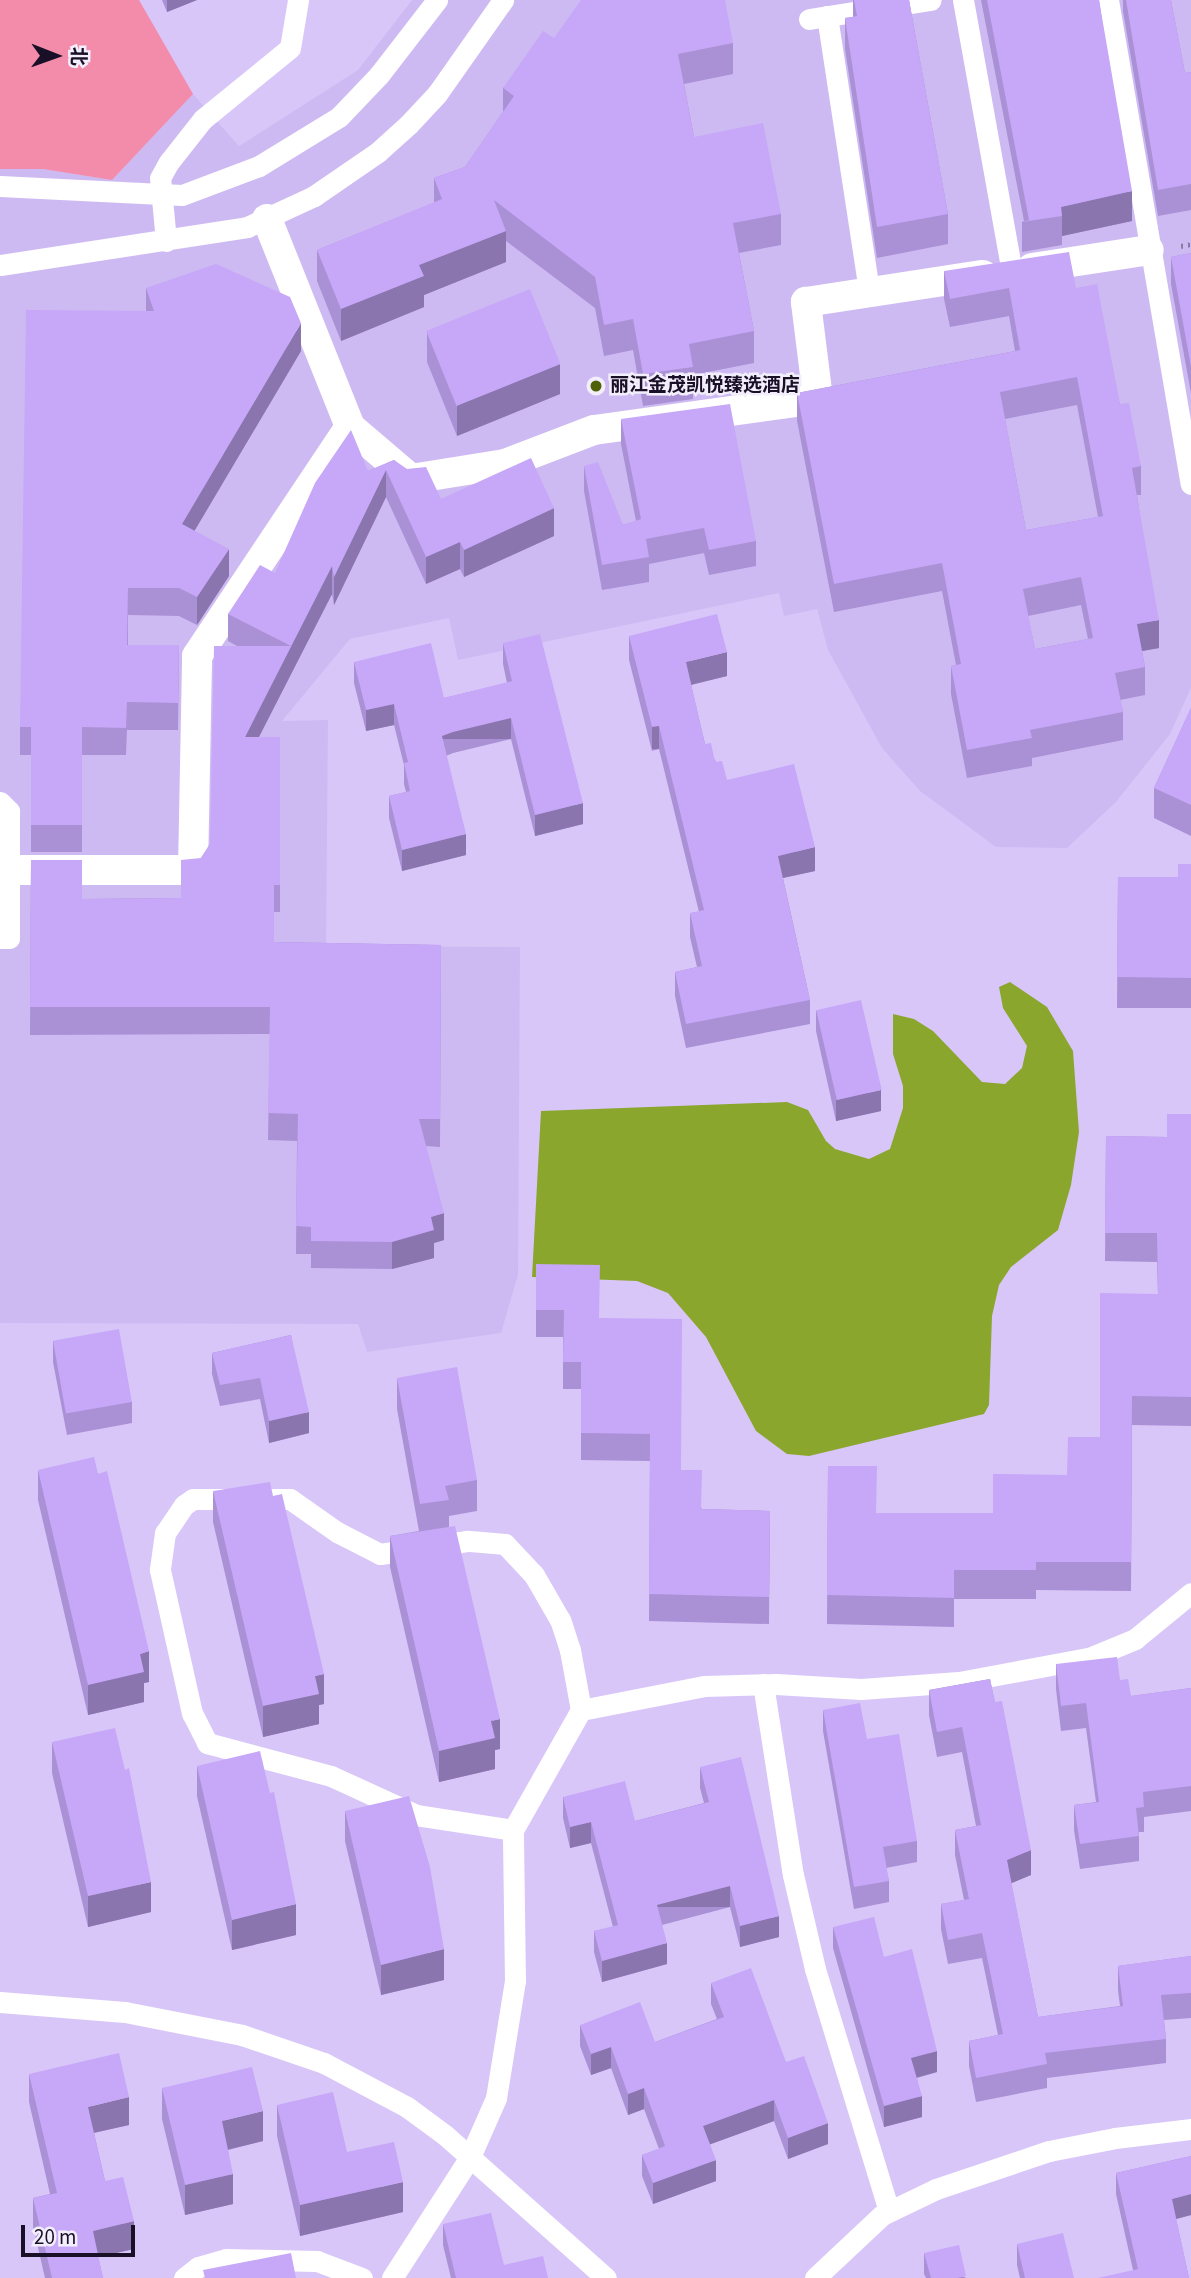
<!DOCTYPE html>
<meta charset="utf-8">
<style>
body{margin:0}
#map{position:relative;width:1191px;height:2278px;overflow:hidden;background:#d8c6f9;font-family:"Source Sans 3","Noto Sans SC",sans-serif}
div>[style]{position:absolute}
.built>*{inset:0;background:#cebaf2}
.green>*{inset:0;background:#f38cab}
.water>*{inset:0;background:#8ba62c}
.path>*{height:4.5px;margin-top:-2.25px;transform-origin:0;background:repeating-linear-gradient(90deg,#8779a0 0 2px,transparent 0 7px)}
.service>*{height:21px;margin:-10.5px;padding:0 10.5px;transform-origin:10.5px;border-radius:10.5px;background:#fff}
.pedestrian>*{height:30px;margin:-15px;padding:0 15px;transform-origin:15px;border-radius:15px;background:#fff}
.wall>*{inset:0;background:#aa90d5}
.shaded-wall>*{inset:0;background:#8b75ae;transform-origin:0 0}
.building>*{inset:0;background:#c6a7f8;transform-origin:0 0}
.dots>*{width:19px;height:19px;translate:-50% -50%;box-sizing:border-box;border:4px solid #f3eefc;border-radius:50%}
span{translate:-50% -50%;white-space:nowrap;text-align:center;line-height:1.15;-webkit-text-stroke:5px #f3eefc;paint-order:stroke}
.poi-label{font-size:19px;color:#191027;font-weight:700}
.left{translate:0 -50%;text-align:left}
.north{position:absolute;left:21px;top:21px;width:70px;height:70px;-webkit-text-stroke:5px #f3eefc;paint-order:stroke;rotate:91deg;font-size:19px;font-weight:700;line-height:28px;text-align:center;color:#191027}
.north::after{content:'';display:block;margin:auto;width:24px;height:32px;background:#191027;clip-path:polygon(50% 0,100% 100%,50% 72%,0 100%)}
.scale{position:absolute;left:21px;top:2225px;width:114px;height:32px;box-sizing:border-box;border:4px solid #191027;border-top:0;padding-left:9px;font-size:21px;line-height:24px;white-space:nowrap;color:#191027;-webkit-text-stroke:5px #f3eefc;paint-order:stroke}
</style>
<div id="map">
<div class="built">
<div style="clip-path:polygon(412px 0,1191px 0,1191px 688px,1170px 734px,1116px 802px,1067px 848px,996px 847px,920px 791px,882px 748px,828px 650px,817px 609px,784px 616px,779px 593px,458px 660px,449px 618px,350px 639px,282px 721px,328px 720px,326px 946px,520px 947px,518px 1275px,501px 1333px,367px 1352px,358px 1324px,0 1323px,0 169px,43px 169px,112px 180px,193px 94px,239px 146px,358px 70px)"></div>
</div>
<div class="green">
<div style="clip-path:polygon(0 0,139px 0,193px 94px,112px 180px,43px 169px,0 169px)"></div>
</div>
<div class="water">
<div style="clip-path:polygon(1010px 982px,1047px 1007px,1073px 1051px,1079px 1132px,1071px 1185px,1058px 1230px,1011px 1267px,999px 1285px,992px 1316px,989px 1405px,984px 1414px,809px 1456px,787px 1454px,756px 1431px,706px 1337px,668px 1293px,637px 1281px,532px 1277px,541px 1111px,787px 1102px,808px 1110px,826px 1141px,835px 1149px,869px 1159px,890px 1149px,903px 1108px,903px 1086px,893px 1054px,893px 1014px,914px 1019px,933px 1031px,982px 1082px,1005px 1084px,1022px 1068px,1027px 1046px,1003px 1008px,999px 987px)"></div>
</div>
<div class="path">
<div style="left:1181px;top:246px;width:10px;rotate:-11deg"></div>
</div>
<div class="service">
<div style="left:963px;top:0;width:275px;rotate:79.8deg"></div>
<div style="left:1108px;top:0;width:491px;rotate:80.3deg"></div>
<div style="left:827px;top:16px;width:279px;rotate:81.3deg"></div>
<div style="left:809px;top:19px;width:123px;rotate:-8.9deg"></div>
<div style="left:0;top:186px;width:182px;rotate:2.8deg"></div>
<div style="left:182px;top:195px;width:82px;rotate:-20.6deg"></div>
<div style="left:259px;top:166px;width:94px;rotate:-31.5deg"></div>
<div style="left:339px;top:117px;width:58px;rotate:-46.4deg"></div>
<div style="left:379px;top:75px;width:95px;rotate:-52.3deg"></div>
<div style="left:166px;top:241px;width:63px;rotate:-95.4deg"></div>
<div style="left:160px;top:178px;width:18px;rotate:-61deg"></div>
<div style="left:169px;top:162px;width:55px;rotate:-51.7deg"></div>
<div style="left:203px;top:119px;width:112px;rotate:-39.2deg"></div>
<div style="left:290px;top:48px;width:49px;rotate:-80.5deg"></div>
<div style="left:0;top:265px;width:250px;rotate:-8.7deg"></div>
<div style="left:247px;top:227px;width:74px;rotate:-24.8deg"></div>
<div style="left:314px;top:196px;width:78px;rotate:-34.5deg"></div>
<div style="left:378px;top:152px;width:42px;rotate:-42.1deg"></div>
<div style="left:409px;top:124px;width:41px;rotate:-47deg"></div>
<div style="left:437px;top:94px;width:115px;rotate:-54.9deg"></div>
<div style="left:0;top:802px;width:13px;rotate:45deg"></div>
<div style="left:9px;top:811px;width:127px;rotate:90deg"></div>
<div style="left:9px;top:938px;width:9px;rotate:180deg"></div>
<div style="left:763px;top:1684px;width:193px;rotate:81.1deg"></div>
<div style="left:793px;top:1875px;width:97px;rotate:76.8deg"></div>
<div style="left:815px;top:1969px;width:253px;rotate:73deg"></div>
<div style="left:581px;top:1710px;width:125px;rotate:-11deg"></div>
<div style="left:704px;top:1686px;width:72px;rotate:-1.6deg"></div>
<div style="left:776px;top:1684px;width:85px;rotate:3.4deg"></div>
<div style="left:861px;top:1689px;width:98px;rotate:-4.1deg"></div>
<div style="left:959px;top:1682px;width:132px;rotate:-10.5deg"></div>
<div style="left:1089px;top:1658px;width:50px;rotate:-22.4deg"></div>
<div style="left:1135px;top:1639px;width:72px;rotate:-39.4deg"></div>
<div style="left:0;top:2002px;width:125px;rotate:4.6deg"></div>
<div style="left:125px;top:2012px;width:119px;rotate:11.1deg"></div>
<div style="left:242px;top:2035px;width:87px;rotate:18.9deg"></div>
<div style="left:324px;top:2063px;width:94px;rotate:27.9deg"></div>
<div style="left:407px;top:2107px;width:47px;rotate:36.4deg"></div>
<div style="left:445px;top:2135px;width:215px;rotate:41.6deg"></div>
<div style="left:184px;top:2278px;width:18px;rotate:-38deg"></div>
<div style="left:198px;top:2267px;width:29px;rotate:-16deg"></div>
<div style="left:226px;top:2259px;width:91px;rotate:1.3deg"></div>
<div style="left:317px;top:2261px;width:48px;rotate:20.7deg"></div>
<div style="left:392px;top:2278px;width:144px;rotate:-57.2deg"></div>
<div style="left:470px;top:2157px;width:64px;rotate:-66.2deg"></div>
<div style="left:496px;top:2098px;width:119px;rotate:-80.8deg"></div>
<div style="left:515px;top:1981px;width:151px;rotate:-90.8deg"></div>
<div style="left:513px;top:1830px;width:138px;rotate:-60.5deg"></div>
<div style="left:581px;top:1710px;width:61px;rotate:-100.4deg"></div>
<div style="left:570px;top:1650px;width:32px;rotate:-108deg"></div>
<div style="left:560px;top:1620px;width:52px;rotate:-120deg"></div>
<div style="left:534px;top:1575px;width:42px;rotate:-133.1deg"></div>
<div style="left:505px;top:1544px;width:38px;rotate:-175deg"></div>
<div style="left:467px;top:1541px;width:88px;rotate:171.5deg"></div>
<div style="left:380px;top:1554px;width:48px;rotate:-152.9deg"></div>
<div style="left:337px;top:1532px;width:57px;rotate:-144.9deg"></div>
<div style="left:290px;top:1499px;width:97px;rotate:180deg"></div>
<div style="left:193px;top:1499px;width:11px;rotate:146deg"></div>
<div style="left:184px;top:1505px;width:34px;rotate:124deg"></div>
<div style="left:165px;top:1533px;width:37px;rotate:98deg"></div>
<div style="left:160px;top:1570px;width:147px;rotate:77.4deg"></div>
<div style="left:192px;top:1713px;width:34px;rotate:63deg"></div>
<div style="left:207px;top:1743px;width:128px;rotate:14.9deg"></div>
<div style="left:331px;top:1776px;width:94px;rotate:24.6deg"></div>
<div style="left:416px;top:1815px;width:98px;rotate:8.8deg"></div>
<div style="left:815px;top:2278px;width:92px;rotate:-43.2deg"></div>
<div style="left:882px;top:2215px;width:60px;rotate:-25.7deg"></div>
<div style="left:936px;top:2189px;width:119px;rotate:-18.6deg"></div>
<div style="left:1049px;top:2151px;width:67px;rotate:-11.1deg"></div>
<div style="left:1115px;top:2138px;width:77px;rotate:-6.8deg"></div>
</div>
<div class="pedestrian">
<div style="left:267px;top:219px;width:224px;rotate:68.2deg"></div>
<div style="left:350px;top:427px;width:80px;rotate:40.4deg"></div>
<div style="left:411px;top:479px;width:95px;rotate:-9.1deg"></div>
<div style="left:505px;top:464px;width:95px;rotate:-20.9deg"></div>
<div style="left:594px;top:430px;width:226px;rotate:-7.9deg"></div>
<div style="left:818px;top:399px;width:98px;rotate:-97.1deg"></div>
<div style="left:806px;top:302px;width:179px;rotate:-8.7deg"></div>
<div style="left:1032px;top:268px;width:118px;rotate:-8.7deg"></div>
<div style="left:9px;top:870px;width:184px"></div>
<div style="left:193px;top:870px;width:214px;rotate:-88.9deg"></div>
<div style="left:197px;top:656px;width:275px;rotate:-56.3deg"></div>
</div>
<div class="wall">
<div style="clip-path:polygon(162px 0,197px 0,167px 12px)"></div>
<div style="clip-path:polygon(853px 0,909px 0,948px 214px,948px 244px,877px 258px,845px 49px,845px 18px,853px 17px)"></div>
<div style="clip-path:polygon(981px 0,1099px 0,1132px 221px,1062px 236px,1062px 245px,1022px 252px,1022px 222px,1024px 221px)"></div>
<div style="clip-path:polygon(1123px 0,1171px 0,1185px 73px,1191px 72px,1191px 210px,1158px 216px,1123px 11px)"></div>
<div style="clip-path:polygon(554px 38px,733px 43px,733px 74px,684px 84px,694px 137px,781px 214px,781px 245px,739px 253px,754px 331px,754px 363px,693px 375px,693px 399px,643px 406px,633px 350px,604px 356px,595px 308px,506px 241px,506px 262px,424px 295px,424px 307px,341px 341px,317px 281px,317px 250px,434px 203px,434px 178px,465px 167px,503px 112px,503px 88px)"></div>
<div style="clip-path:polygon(1191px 253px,1191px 393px,1171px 284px,1171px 257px)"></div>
<div style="clip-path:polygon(evenodd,944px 271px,1076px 288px,1120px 404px,1141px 466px,1141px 495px,1137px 495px,1159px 648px,1142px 651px,1145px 667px,1145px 695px,1120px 700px,1123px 712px,1123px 740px,1032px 758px,1032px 766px,967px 778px,951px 694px,951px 666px,956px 665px,942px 591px,834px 612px,797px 421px,797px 393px,1015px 351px,1009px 316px,950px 327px,944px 299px,944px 271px,1077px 405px,1098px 517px,1026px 530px,1005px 419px,1077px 405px,944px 271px,1081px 605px,1088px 639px,1035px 649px,1028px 616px,1081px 605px)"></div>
<div style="clip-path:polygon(146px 288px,301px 351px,194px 531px,229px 576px,197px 625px,179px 616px,128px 615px,128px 645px,179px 645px,178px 730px,127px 730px,126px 755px,82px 755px,82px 852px,31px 852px,31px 755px,20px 755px,20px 727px,146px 311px)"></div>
<div style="clip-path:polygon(427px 332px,560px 394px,457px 436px,427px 362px)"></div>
<div style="clip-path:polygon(621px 419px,756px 541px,756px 566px,709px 575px,704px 553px,649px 564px,649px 582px,602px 590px,584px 491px,584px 466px,623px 525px,636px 521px,621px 444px)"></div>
<div style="clip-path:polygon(394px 460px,441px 499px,554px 536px,464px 577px,460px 569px,426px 584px,386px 497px,334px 605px,332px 594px,259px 737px,280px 737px,280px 912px,274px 912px,274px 942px,441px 945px,440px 1147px,426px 1146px,444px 1240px,434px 1243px,434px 1258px,392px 1269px,311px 1268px,311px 1254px,296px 1254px,297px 1141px,268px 1140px,270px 1034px,30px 1035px,31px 860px,82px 899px,181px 898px,201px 858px,210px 844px,237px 646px,228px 641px,228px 614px,275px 573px,368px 471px)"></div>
<div style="clip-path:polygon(629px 636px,727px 676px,691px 685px,705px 744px,727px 780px,815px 871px,783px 878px,810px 1000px,810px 1024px,686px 1048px,675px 996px,675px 972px,697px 967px,690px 937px,690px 913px,699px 912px,659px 749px,652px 751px,629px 660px)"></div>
<div style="clip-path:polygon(503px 643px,583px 824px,535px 836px,511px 739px,453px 753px,446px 756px,466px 855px,402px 871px,389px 818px,389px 796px,406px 792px,404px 784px,404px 765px,394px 725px,366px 731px,354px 683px,354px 662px,444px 698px,507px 683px,503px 664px)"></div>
<div style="clip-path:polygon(1191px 708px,1191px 836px,1154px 818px,1154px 788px)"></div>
<div style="clip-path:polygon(1191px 864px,1191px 1008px,1117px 1008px,1118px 877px,1178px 877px)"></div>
<div style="clip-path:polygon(816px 1010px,881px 1111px,836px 1121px,816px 1031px)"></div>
<div style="clip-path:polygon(1191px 1114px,1191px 1426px,1132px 1425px,1131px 1591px,1036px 1590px,1036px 1599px,954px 1599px,954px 1627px,827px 1624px,828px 1466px,876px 1513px,993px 1513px,1067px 1475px,1100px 1437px,1158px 1294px,1157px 1262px,1105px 1261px,1106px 1136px,1167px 1137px)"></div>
<div style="clip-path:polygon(536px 1264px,599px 1318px,681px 1470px,702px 1509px,770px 1511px,769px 1624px,649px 1621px,650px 1461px,581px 1460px,581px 1389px,563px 1389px,563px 1337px,536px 1337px)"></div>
<div style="clip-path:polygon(291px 1335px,309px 1433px,269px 1443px,260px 1399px,220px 1406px,212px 1374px,212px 1353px)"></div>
<div style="clip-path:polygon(53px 1341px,132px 1402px,132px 1423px,67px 1435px,53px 1362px)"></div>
<div style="clip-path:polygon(397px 1378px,477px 1480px,477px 1511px,449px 1516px,449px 1527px,500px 1749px,495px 1750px,495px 1769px,439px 1782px,390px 1567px,390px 1536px,419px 1531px,397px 1409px)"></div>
<div style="clip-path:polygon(38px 1470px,149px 1682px,144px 1683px,144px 1702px,88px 1715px,38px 1500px)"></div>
<div style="clip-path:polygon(213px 1491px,324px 1704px,319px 1705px,319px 1724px,263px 1737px,213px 1522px)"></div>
<div style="clip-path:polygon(1056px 1664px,1120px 1680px,1131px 1696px,1191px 1688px,1191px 1811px,1144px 1817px,1144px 1832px,1139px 1832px,1139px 1861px,1080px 1869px,1074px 1830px,1074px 1805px,1096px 1802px,1086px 1728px,1061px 1731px,1056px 1689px)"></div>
<div style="clip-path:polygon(990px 1679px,1031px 1875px,1011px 1883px,1038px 2017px,1120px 2006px,1118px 1990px,1118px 1966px,1191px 1956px,1191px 2018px,1164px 2020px,1166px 2039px,1166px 2063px,1047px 2078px,1047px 2088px,976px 2102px,969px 2066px,969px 2041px,998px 2035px,982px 1958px,948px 1964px,941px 1929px,941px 1904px,964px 1900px,955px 1855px,955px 1830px,976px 1826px,962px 1752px,937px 1757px,929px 1715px,929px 1690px)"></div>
<div style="clip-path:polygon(823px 1710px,867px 1739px,917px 1841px,917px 1862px,886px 1868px,889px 1881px,889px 1902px,854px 1909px,823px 1731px)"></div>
<div style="clip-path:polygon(52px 1742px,151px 1912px,88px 1927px,52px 1773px)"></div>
<div style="clip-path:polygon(197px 1766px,296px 1935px,232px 1950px,197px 1796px)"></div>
<div style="clip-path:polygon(700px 1767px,779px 1937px,740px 1947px,730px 1907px,662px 1925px,667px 1964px,602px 1982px,594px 1952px,594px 1931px,613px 1927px,591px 1843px,570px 1848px,563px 1818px,563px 1797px,635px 1821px,704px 1803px,700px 1788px)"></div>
<div style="clip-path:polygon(345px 1811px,444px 1980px,381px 1995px,345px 1841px)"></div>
<div style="clip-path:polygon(833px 1927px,884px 1957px,937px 2072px,917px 2078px,922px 2117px,884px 2127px,833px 1948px)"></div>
<div style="clip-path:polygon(711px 1983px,786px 2062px,828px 2144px,788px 2159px,774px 2121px,710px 2144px,716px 2181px,653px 2204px,642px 2176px,642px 2155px,659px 2149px,644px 2109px,628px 2115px,611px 2068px,591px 2075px,580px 2046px,580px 2025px,655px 2042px,717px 2019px,711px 2004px)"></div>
<div style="clip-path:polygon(29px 2074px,129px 2125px,94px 2133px,105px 2181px,134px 2249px,98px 2257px,103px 2278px,45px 2278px,33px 2226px,33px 2198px,50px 2194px,29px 2102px)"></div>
<div style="clip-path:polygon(162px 2088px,263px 2141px,228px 2150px,233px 2204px,185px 2215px,162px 2119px)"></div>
<div style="clip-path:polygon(277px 2105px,347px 2152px,403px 2212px,300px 2236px,277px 2136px)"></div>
<div style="clip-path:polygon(1191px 2156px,1191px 2215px,1176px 2219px,1189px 2278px,1133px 2270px,1116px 2194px,1116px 2173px)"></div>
<div style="clip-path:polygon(443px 2224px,504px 2265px,548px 2278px,451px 2278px,443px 2245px)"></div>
<div style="clip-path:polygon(1017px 2244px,1074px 2278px,1020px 2278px,1017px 2265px)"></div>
<div style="clip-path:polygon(924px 2253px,966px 2278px,926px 2278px,924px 2274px)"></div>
</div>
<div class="shaded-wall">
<div style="clip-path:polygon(167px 0,197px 0,167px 12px)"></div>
<div style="clip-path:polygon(1132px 191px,1132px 221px,1062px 236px,1062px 216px,1061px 207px)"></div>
<div style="clip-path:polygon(506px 231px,506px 262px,424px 295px,424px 307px,341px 341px,341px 309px,419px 265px)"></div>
<div style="clip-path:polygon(301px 323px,301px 351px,182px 552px,182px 524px)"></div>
<div style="clip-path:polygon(560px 364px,560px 394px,457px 436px,457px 405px)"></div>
<div style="clip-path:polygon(386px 470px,386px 497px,334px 605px,334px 577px)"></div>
<div style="clip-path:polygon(554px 508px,554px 536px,464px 577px,464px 550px)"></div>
<div style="clip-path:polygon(460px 542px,460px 569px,426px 584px,426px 557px)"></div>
<div style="clip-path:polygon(229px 549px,229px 576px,197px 625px,197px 597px)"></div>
<div style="clip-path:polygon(332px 566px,332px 594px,245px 764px,245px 737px)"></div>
<div style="clip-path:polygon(1159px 620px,1159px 648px,1137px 652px,1137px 624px)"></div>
<div style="clip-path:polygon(727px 652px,727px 676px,686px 686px,686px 662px)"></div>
<div style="clip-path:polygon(394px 704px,394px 725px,366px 731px,366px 710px)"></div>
<div style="left:511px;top:718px;width:21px;height:71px;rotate:90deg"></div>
<div style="left:659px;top:726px;width:23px;height:7px;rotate:90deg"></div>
<div style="clip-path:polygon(583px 803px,583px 824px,535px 836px,535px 815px)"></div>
<div style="clip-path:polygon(466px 834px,466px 855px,402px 871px,402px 850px)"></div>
<div style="clip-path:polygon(815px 847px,815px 871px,778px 879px,778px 856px)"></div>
<div style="clip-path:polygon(881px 1090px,881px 1111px,836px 1121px,836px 1100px)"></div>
<div style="clip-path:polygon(444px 1213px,444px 1240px,434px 1243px,434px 1258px,392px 1269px,392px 1242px,431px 1217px)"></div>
<div style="clip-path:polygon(309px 1412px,309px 1433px,269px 1443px,269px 1421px)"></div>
<div style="clip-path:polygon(149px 1651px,149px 1682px,144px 1683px,144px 1702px,88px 1715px,88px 1685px,140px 1654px)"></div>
<div style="clip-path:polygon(324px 1674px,324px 1704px,319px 1705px,319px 1724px,263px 1737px,263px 1706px,315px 1676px)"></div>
<div style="clip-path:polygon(500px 1719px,500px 1749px,495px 1750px,495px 1769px,439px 1782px,439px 1751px,491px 1721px)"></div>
<div style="clip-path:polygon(591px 1822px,591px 1843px,570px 1848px,570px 1827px)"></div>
<div style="clip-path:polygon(1031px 1850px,1031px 1875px,1007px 1885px,1007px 1860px)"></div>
<div style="clip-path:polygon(151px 1882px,151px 1912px,88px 1927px,88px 1896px)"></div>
<div style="left:730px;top:1886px;width:21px;height:75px;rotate:90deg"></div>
<div style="clip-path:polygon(296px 1904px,296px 1935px,232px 1950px,232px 1920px)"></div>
<div style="clip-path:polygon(779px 1916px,779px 1937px,740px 1947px,740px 1926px)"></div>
<div style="clip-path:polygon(667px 1943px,667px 1964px,602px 1982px,602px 1961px)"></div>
<div style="clip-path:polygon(444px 1949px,444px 1980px,381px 1995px,381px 1965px)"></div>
<div style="clip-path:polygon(611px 2047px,611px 2068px,591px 2075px,591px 2054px)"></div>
<div style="clip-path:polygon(937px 2051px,937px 2072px,911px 2079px,911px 2058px)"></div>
<div style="clip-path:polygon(644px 2088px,644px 2109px,628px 2115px,628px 2094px)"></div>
<div style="clip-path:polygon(922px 2096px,922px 2117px,884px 2127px,884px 2106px)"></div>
<div style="clip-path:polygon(129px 2097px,129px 2125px,88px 2134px,88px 2107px)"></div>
<div style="clip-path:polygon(774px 2100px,774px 2121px,703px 2147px,703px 2126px)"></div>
<div style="clip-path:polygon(263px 2111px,263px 2141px,222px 2151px,222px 2121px)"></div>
<div style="clip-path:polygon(828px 2123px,828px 2144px,788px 2159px,788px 2138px)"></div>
<div style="clip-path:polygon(716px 2160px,716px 2181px,653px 2204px,653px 2183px)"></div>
<div style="clip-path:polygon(233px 2174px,233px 2204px,185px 2215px,185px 2185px)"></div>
<div style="clip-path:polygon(403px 2182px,403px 2212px,300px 2236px,300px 2205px)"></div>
<div style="clip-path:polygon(1191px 2194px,1191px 2215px,1172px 2220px,1172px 2199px)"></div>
<div style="clip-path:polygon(134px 2221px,134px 2249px,93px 2258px,93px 2231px)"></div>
</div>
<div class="building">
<div style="clip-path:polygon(581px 0,725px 0,733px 43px,678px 54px,694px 137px,763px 123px,781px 214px,733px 223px,754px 331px,689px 344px,693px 367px,643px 374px,633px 319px,604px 325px,595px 277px,494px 200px,506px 231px,419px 265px,424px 276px,341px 309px,317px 250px,442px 199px,434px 178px,465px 167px,514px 96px,503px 88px,543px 31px,554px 38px)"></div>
<div style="clip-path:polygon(854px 0,909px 0,948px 214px,877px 227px,845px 18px,857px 16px)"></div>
<div style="clip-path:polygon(987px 0,1099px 0,1132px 191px,1061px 207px,1062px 216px,1022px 222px,1029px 220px)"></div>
<div style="clip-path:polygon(1126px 0,1171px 0,1185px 73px,1191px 72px,1191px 184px,1158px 190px)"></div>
<div style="clip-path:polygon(evenodd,1069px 252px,1076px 288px,1097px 284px,1120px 404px,1129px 403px,1141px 466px,1132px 468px,1159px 620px,1137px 624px,1145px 667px,1115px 673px,1123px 712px,1030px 730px,1032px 738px,967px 750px,951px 666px,961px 664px,942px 563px,834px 584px,797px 393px,1020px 350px,1009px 288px,950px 299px,944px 271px,1069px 252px,1077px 377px,1103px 516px,1026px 530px,1000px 392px,1077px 377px,1069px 252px,1081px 577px,1093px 638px,1035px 649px,1023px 589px,1081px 577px)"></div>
<div style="clip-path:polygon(1191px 253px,1191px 367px,1171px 257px)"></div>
<div style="clip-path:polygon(216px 264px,290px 297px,301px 323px,182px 524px,229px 549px,197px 597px,179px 588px,128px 588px,127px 645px,179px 645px,178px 703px,127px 702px,126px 728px,82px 727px,82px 825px,31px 825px,31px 727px,20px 727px,26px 310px,154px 311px,146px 288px)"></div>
<div style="left:530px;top:289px;width:81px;height:112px;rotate:68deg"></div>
<div style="clip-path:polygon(730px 404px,756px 541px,709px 550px,704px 528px,646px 539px,649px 557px,602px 565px,584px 466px,598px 462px,623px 525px,641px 519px,621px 419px)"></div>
<div style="clip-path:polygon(351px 430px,368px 471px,394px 460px,407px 469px,426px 467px,441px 499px,531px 458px,554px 508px,464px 550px,460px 542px,426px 557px,386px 470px,334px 577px,332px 566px,245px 737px,280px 737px,280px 885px,274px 885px,274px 942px,441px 945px,440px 1119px,419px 1119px,444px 1213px,431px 1217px,434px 1230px,392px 1242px,311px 1241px,311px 1227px,296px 1226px,298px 1114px,268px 1113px,270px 1007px,30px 1007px,31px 860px,82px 860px,82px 899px,181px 898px,181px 860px,201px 858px,210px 844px,214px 646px,291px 646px,228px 614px,260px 565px,275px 573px,315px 483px)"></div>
<div style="clip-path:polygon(717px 614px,727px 652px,686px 662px,705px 744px,711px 743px,715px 762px,722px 761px,727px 780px,794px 764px,815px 847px,778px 856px,810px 1000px,686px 1024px,675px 972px,702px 966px,690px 913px,704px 910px,659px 726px,652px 727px,629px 636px)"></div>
<div style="clip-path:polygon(540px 634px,583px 803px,535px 815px,511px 718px,453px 732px,442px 736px,466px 834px,402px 850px,389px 796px,410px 791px,404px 763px,408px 762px,394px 704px,366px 710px,354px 662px,431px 643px,444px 698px,512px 681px,503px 643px)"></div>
<div style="clip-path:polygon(1191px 708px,1191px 805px,1154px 788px)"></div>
<div style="clip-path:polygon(1178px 864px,1191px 864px,1191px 978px,1117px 977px,1118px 877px,1178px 877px)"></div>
<div style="left:861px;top:1000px;width:92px;height:46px;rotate:77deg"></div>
<div style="clip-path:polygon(1167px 1114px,1191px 1114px,1191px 1397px,1132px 1396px,1131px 1562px,1036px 1562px,1036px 1570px,954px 1570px,954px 1598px,827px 1595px,828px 1466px,877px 1466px,876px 1513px,993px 1513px,993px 1474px,1067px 1475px,1068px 1437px,1100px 1437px,1100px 1293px,1158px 1294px,1157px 1233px,1105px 1233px,1106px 1136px,1167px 1137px)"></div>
<div style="clip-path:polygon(536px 1264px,600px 1265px,599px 1318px,682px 1319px,681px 1470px,702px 1470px,701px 1509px,770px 1511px,769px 1597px,649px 1594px,650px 1434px,581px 1433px,581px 1362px,563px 1362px,564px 1310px,536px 1310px)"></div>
<div style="left:119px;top:1329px;width:74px;height:67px;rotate:80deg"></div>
<div style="clip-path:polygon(291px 1335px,309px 1412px,269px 1421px,260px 1378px,220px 1385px,212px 1353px)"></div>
<div style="clip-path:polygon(457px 1367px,477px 1480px,445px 1486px,449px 1500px,420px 1504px,397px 1378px)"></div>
<div style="clip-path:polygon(94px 1457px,98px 1474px,107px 1471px,149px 1651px,140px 1654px,144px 1672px,88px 1685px,38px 1470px)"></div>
<div style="clip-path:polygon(270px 1482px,273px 1496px,282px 1494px,324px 1674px,315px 1676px,319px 1694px,263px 1706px,213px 1491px)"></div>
<div style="clip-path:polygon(455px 1526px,500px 1719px,491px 1721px,495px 1738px,439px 1751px,390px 1536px)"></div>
<div style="clip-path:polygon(1117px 1657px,1120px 1680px,1128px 1679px,1131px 1696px,1191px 1688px,1191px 1786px,1143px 1792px,1144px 1807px,1136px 1808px,1139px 1836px,1080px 1844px,1074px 1805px,1099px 1802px,1086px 1703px,1061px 1706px,1056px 1664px)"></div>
<div style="clip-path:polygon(990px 1679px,995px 1702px,1002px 1701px,1031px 1850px,1007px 1860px,1038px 2017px,1123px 2006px,1118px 1966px,1191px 1956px,1191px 1993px,1161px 1995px,1166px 2039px,1045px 2053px,1047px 2064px,976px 2078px,969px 2041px,1003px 2034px,982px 1933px,948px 1940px,941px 1904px,969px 1899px,955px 1830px,981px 1825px,962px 1727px,937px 1732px,929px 1690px)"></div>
<div style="clip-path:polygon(860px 1703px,867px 1739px,899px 1734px,917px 1841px,883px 1847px,889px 1881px,854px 1887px,823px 1710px)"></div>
<div style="clip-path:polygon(115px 1728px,125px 1770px,129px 1768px,151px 1882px,88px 1896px,52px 1742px)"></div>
<div style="clip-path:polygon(260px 1751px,270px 1793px,274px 1792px,296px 1904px,232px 1920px,197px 1766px)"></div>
<div style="clip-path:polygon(741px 1757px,779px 1916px,740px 1926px,730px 1886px,657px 1905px,667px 1943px,602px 1961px,594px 1931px,618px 1925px,591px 1822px,570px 1827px,563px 1797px,625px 1781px,635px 1821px,709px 1802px,700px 1767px)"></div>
<div style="clip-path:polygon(409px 1796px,430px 1867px,444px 1949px,381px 1965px,345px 1811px)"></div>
<div style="clip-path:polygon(874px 1917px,884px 1957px,912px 1949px,937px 2051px,911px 2058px,922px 2096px,884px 2106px,833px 1927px)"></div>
<div style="clip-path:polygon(751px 1968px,786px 2062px,804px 2056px,828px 2123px,788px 2138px,774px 2100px,703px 2126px,716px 2160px,653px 2183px,642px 2155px,665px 2146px,644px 2088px,628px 2094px,611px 2047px,591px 2054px,580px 2025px,640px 2002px,655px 2042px,724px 2017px,711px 1983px)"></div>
<div style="clip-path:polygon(119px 2053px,129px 2097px,88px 2107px,105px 2181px,123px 2177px,134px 2221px,93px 2231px,103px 2278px,52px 2278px,33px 2198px,57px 2193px,29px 2074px)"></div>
<div style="clip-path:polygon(252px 2067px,263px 2111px,222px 2121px,233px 2174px,185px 2185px,162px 2088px)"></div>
<div style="clip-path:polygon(333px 2092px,347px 2152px,394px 2142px,403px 2182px,300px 2205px,277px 2105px)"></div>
<div style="clip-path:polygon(1191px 2156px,1191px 2194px,1172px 2199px,1189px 2278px,1098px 2278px,1138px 2269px,1116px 2173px)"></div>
<div style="clip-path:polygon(491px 2213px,504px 2265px,543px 2256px,548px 2278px,456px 2278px,443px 2224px)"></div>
<div style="clip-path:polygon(1063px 2233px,1074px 2278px,1025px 2278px,1017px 2244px)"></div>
<div style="clip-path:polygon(959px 2245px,966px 2276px,957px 2278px,931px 2278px,924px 2253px)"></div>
<div style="clip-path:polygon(291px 2253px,296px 2278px,205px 2278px,203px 2270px)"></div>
</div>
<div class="dots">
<div style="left:596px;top:386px;background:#4f6107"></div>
</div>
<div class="poi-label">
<span class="left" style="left:610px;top:386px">丽江金茂凯悦臻选酒店</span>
</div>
<div class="north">北</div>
<div class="scale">20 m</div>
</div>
